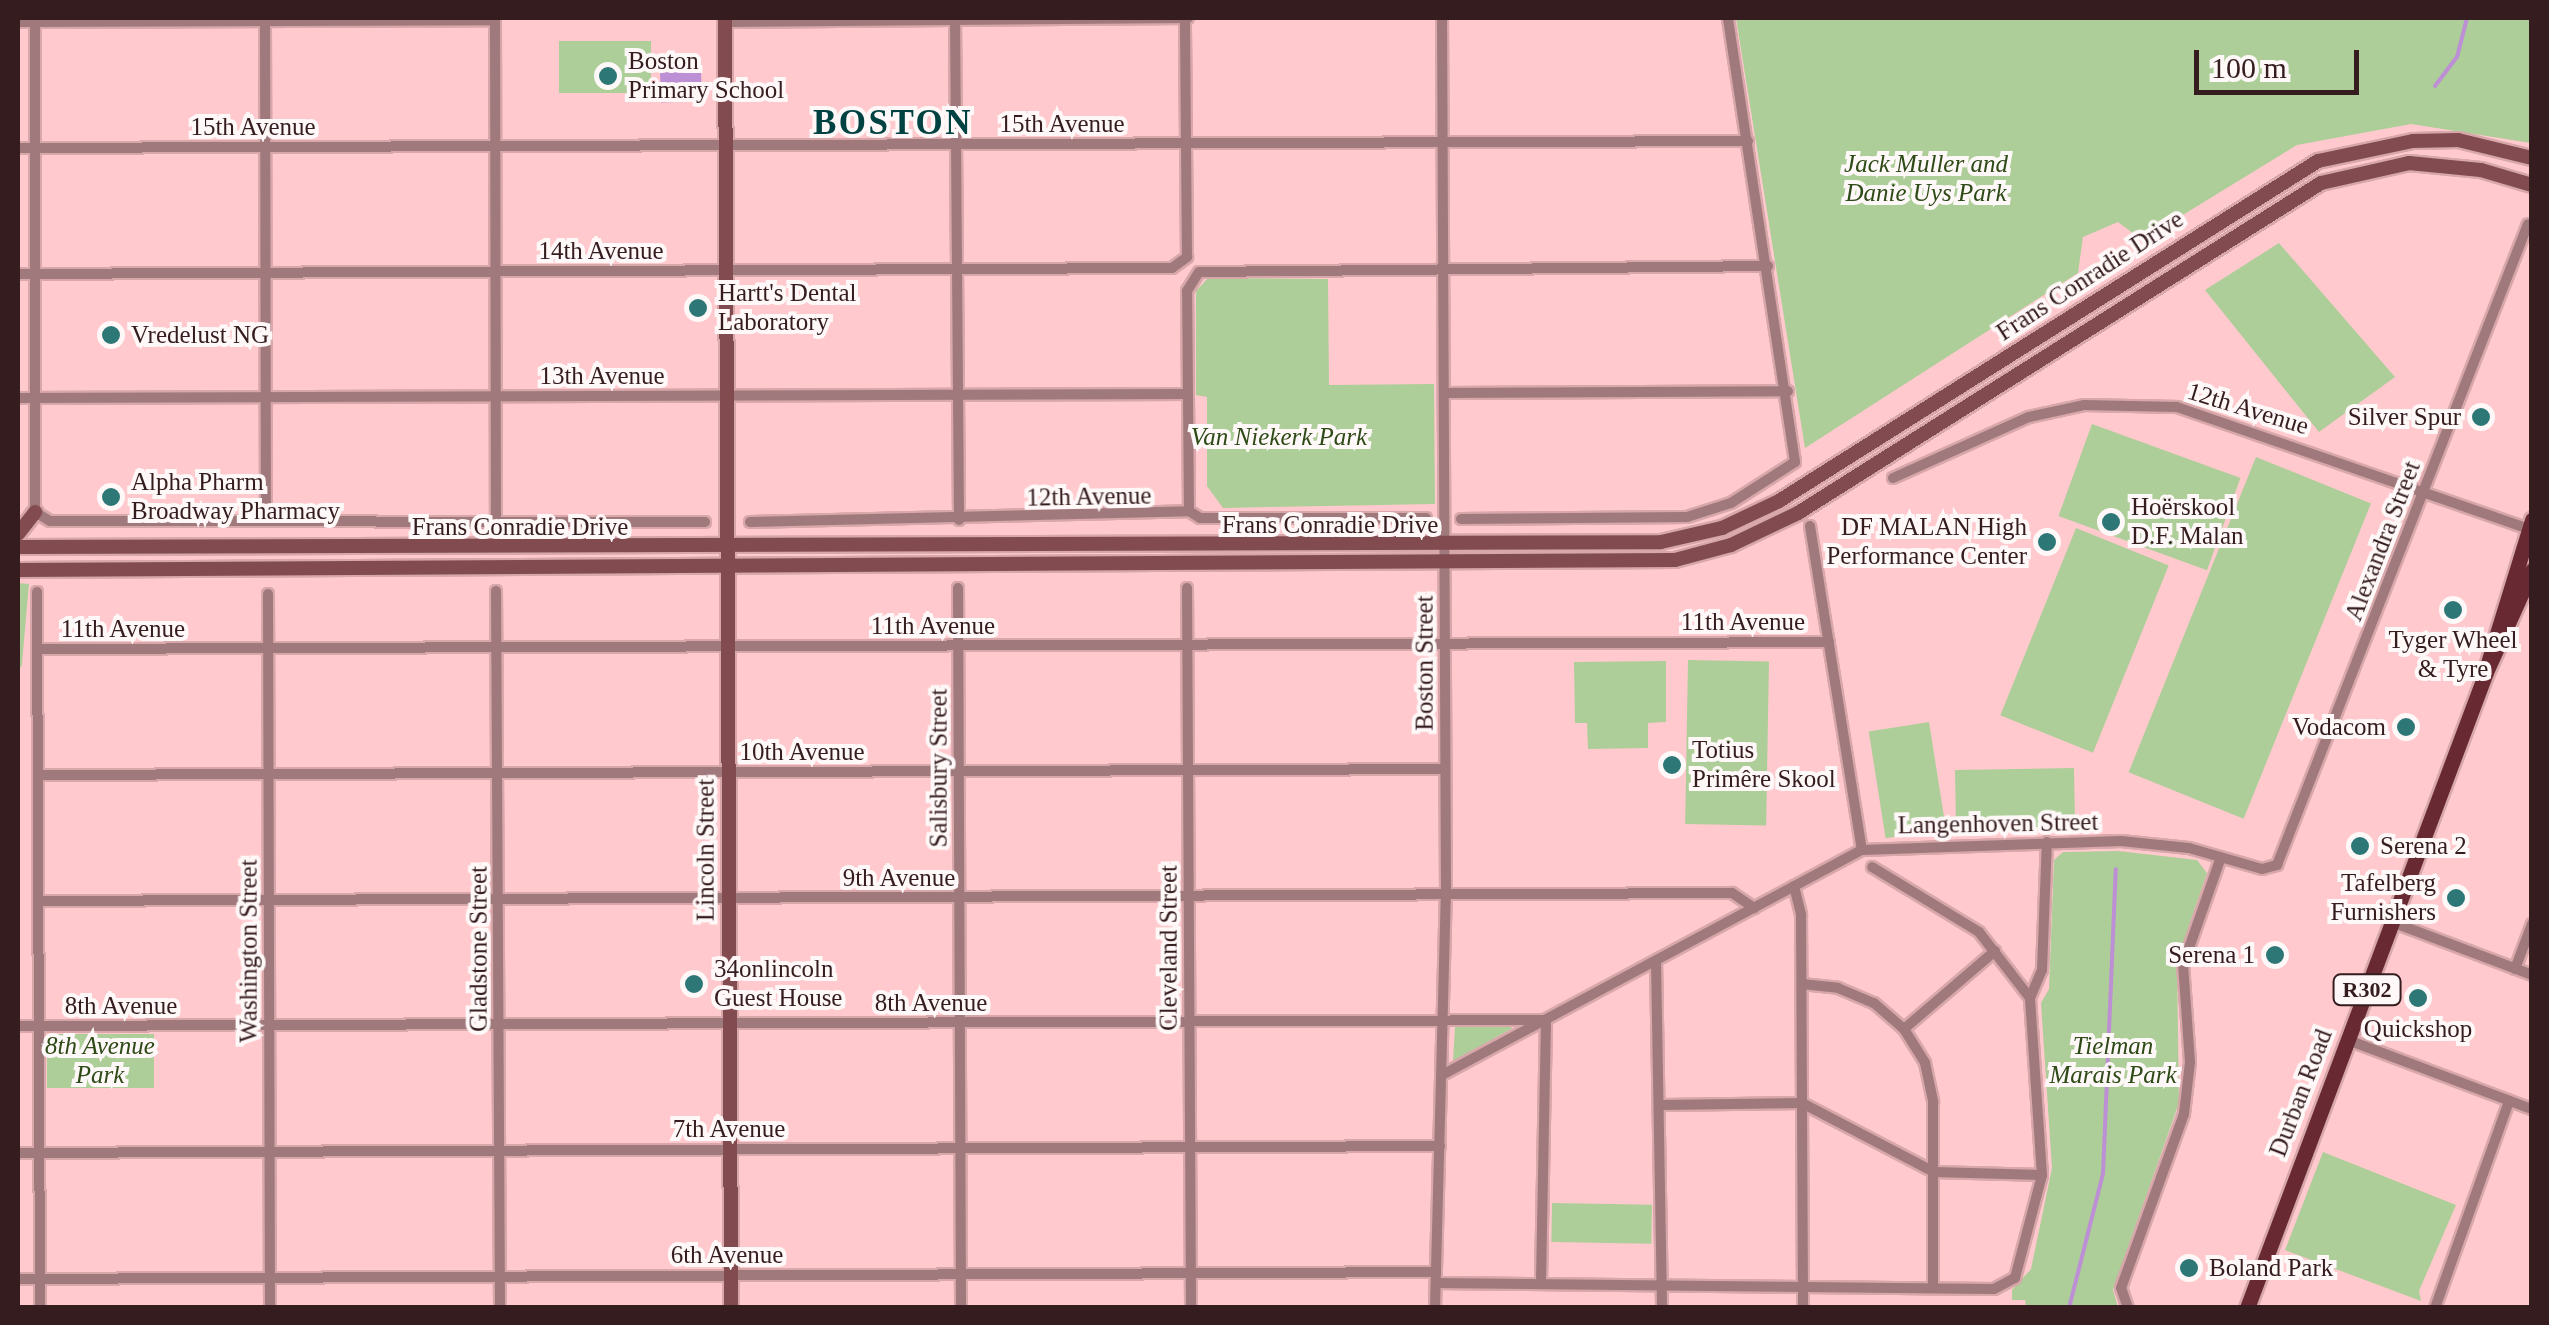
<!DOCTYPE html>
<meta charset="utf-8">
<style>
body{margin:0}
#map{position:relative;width:2549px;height:1325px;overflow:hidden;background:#ffc9cd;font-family:"Times New Roman",serif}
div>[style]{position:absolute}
.green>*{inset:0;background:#adce99;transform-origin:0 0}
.water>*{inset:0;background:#bd8fd4;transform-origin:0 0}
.stream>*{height:4px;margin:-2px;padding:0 2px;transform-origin:2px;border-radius:2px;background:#bd8fd4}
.roads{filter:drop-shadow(2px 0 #d7a7aa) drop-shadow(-2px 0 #d7a7aa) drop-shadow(0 2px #d7a7aa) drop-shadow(0 -2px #d7a7aa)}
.street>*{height:10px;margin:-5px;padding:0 5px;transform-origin:5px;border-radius:5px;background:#a0797c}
.secondary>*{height:14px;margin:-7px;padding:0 7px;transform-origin:7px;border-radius:7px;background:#814b50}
.primary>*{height:15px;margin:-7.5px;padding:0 7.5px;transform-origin:7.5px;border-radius:7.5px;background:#692932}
.dots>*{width:28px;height:28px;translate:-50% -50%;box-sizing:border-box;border:5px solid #fff8f8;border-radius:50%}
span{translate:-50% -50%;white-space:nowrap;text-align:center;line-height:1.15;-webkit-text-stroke:8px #fff8f8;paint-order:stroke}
.shield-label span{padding:2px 8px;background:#fff8f8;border:2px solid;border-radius:8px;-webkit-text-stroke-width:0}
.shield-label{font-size:22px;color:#351d1f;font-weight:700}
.poi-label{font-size:25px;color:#351d1f}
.left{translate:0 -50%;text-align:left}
.right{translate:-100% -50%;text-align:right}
.street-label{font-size:25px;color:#351d1f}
.park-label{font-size:25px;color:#2d4a17;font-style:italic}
.district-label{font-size:35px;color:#004241;font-weight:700;letter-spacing:2.5px}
.frame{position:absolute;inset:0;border:20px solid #351d1f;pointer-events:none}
.scale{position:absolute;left:2194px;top:50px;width:165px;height:45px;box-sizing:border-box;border:5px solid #351d1f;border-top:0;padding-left:12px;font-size:30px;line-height:35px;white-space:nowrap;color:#351d1f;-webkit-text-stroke:8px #fff8f8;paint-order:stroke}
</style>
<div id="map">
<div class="green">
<div style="clip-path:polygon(1736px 18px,2531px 18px,2531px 143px,2411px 124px,2297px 145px,2142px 240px,2118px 222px,2083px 237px,2078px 273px,1805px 448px)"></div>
<div style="left:651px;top:41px;width:52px;height:92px;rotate:90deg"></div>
<div style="clip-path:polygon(2279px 243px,2395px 377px,2319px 432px,2205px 290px)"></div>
<div style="clip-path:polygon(1208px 278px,1328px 279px,1329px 385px,1434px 384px,1435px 504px,1223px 508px,1207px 486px,1207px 397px,1196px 395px,1196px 291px)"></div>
<div style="left:2092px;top:424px;width:158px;height:98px;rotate:20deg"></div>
<div style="left:2256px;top:457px;width:124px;height:340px;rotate:22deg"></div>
<div style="left:2076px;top:528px;width:100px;height:202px;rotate:22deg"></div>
<div style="left:18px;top:583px;width:11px;height:83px;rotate:5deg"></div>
<div style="left:1688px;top:660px;width:81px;height:164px;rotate:1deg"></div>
<div style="clip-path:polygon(1666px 661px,1666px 722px,1648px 723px,1648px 748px,1588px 749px,1587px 723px,1575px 723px,1574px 662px)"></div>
<div style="left:1929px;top:722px;width:108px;height:61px;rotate:81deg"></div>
<div style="left:2074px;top:768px;width:59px;height:119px;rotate:89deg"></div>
<div style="clip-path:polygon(2118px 851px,2197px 860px,2207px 873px,2177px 961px,2179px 1103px,2113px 1290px,2118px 1307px,2026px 1307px,2025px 1300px,2012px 1300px,2012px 1290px,2031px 1269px,2052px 1168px,2041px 1003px,2049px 989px,2054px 860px,2063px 852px)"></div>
<div style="clip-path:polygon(1455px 1027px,1510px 1027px,1513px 1028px,1453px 1061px)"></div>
<div style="left:154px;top:1034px;width:54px;height:107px;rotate:90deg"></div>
<div style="clip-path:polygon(2323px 1152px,2456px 1205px,2419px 1291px,2421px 1301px,2285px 1250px)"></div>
<div style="left:1552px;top:1203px;width:100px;height:39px;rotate:1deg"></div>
</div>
<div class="water">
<div style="left:701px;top:71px;width:30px;height:41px;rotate:88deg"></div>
</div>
<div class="stream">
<div style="left:2435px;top:86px;width:36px;rotate:-53deg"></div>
<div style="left:2457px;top:57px;width:40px;rotate:-75.6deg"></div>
<div style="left:2069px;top:1308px;width:138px;rotate:-75.8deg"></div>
<div style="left:2103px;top:1174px;width:305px;rotate:-87.6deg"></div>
</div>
<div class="roads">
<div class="street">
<div style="left:35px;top:18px;width:494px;rotate:90deg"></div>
<div style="left:35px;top:512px;width:17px;rotate:31deg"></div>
<div style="left:50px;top:521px;width:655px;rotate:0.09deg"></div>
<div style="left:265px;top:18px;width:503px;rotate:89.89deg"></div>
<div style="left:495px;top:18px;width:504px;rotate:89.89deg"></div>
<div style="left:955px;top:18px;width:502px;rotate:89.54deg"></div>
<div style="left:18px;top:22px;width:477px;rotate:-0.2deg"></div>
<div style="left:725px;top:22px;width:463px;rotate:-0.5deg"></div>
<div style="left:18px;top:148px;width:1730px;rotate:-0.23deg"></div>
<div style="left:18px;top:274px;width:1154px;rotate:-0.3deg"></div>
<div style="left:1172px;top:268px;width:19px;rotate:-36deg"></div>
<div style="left:1187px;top:257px;width:239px;rotate:-90.5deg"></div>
<div style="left:1444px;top:393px;width:344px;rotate:-0.3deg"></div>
<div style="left:18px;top:398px;width:1169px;rotate:-0.2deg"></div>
<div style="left:1893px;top:478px;width:149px;rotate:-24.2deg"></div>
<div style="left:2029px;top:417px;width:56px;rotate:-12.3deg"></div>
<div style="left:2084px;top:405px;width:93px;rotate:1.2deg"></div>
<div style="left:2177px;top:407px;width:376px;rotate:19.1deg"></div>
<div style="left:1189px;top:511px;width:220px;rotate:-90.5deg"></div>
<div style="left:1187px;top:291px;width:22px;rotate:-58deg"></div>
<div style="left:1199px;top:272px;width:569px;rotate:-0.6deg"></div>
<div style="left:1461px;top:519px;width:226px;rotate:-0.5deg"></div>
<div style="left:1687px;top:517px;width:46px;rotate:-17.7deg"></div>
<div style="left:1731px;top:503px;width:76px;rotate:-32.6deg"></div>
<div style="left:1795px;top:462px;width:449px;rotate:-98.6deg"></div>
<div style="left:750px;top:522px;width:439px;rotate:-1.4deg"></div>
<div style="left:1189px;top:511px;width:13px;rotate:32deg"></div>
<div style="left:1200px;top:518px;width:226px"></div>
<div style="left:1810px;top:526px;width:328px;rotate:80.9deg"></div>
<div style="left:958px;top:588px;width:720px;rotate:89.76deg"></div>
<div style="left:1187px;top:588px;width:720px;rotate:89.68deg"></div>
<div style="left:496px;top:591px;width:717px;rotate:89.68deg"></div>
<div style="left:37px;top:592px;width:716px;rotate:89.76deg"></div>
<div style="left:268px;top:594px;width:714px;rotate:89.84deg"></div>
<div style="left:37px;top:649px;width:1792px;rotate:-0.22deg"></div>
<div style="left:38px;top:775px;width:1407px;rotate:-0.24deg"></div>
<div style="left:1794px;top:886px;width:30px;rotate:76deg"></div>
<div style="left:1801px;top:915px;width:393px;rotate:89.7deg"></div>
<div style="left:39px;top:901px;width:1693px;rotate:-0.27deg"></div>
<div style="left:1732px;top:893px;width:27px;rotate:34deg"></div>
<div style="left:2392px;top:922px;width:150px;rotate:20.7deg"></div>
<div style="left:1656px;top:961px;width:347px;rotate:89deg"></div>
<div style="left:2515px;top:969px;width:48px;rotate:-69.3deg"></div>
<div style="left:1802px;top:984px;width:36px;rotate:6deg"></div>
<div style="left:1838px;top:988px;width:39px;rotate:23deg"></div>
<div style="left:1874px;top:1003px;width:40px;rotate:41deg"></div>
<div style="left:1904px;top:1029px;width:40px;rotate:58deg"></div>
<div style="left:1925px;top:1063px;width:40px;rotate:78deg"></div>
<div style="left:1933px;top:1102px;width:186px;rotate:90deg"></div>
<div style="left:2030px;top:998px;width:30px;rotate:-67deg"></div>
<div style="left:2042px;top:970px;width:128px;rotate:-87.8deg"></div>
<div style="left:18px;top:1026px;width:1528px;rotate:-0.22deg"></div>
<div style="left:1546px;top:1020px;width:264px;rotate:91.1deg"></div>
<div style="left:1904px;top:1029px;width:120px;rotate:-40.6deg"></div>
<div style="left:2348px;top:1040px;width:197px;rotate:20.6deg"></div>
<div style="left:1442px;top:1075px;width:476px;rotate:-28.2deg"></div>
<div style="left:1862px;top:850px;width:259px;rotate:-2deg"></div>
<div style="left:2121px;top:841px;width:68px;rotate:5.9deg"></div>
<div style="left:2189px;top:848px;width:76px;rotate:16deg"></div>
<div style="left:2262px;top:869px;width:16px;rotate:-15deg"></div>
<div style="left:2277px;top:865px;width:688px;rotate:-68.62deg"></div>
<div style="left:1663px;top:1105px;width:139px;rotate:-0.8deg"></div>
<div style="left:1802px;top:1103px;width:149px;rotate:27.6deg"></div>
<div style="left:1934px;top:1172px;width:108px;rotate:1.6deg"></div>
<div style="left:18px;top:1153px;width:1422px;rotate:-0.28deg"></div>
<div style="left:18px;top:1279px;width:1418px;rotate:-0.28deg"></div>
<div style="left:1436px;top:1283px;width:558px;rotate:0.62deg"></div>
<div style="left:1994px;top:1289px;width:24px;rotate:-28deg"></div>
<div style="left:2015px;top:1278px;width:106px;rotate:-75.3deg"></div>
<div style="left:2042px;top:1175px;width:177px;rotate:-93.9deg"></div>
<div style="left:2030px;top:998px;width:83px;rotate:-127.7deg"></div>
<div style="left:1979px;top:932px;width:125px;rotate:-148.7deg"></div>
<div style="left:1435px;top:1308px;width:414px;rotate:-88.5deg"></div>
<div style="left:1446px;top:894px;width:876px;rotate:-90.26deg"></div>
<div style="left:2128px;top:1308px;width:21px;rotate:-109deg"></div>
<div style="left:2121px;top:1288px;width:185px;rotate:-70.1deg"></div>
<div style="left:2184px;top:1114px;width:52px;rotate:-83.4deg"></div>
<div style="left:2190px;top:1062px;width:97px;rotate:-94.1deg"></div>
<div style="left:2183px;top:965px;width:114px;rotate:-70.6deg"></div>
<div style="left:2435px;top:1308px;width:220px;rotate:-70.3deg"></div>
</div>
<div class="secondary">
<div style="left:725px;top:18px;width:1290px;rotate:89.73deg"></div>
<div style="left:18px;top:534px;width:28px;rotate:-52deg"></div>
<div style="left:18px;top:547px;width:1643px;rotate:-0.17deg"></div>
<div style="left:1661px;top:542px;width:63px;rotate:-12.9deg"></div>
<div style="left:1722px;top:528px;width:63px;rotate:-25.3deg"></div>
<div style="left:1779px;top:501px;width:637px;rotate:-32.24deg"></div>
<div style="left:2318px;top:161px;width:97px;rotate:-11.9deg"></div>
<div style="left:2413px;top:141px;width:45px;rotate:-1.3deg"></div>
<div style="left:2458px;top:140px;width:76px;rotate:13.7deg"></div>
<div style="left:18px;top:570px;width:1657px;rotate:-0.35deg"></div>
<div style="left:1675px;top:560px;width:58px;rotate:-15deg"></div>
<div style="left:1731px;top:545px;width:74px;rotate:-25.5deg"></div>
<div style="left:1798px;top:513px;width:618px;rotate:-32.25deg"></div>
<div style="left:2321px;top:183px;width:90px;rotate:-12.8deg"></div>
<div style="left:2409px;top:163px;width:72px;rotate:5.6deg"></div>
<div style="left:2481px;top:170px;width:53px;rotate:16.4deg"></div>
</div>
<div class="primary">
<div style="left:2488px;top:663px;width:150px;rotate:-72.9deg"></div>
<div style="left:2247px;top:1308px;width:679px;rotate:-69.4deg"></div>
<div style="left:2486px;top:672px;width:112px;rotate:-65.7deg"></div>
</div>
</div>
<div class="dots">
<div style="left:608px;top:76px;background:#2d7776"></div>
<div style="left:698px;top:308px;background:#2d7776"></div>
<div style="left:111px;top:335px;background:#2d7776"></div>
<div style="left:2481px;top:417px;background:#2d7776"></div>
<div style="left:111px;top:497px;background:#2d7776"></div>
<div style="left:2111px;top:522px;background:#2d7776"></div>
<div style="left:2047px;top:542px;background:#2d7776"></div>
<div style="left:2453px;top:610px;background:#2d7776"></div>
<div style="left:2406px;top:727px;background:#2d7776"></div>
<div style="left:1672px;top:765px;background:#2d7776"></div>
<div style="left:2360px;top:846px;background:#2d7776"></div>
<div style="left:2456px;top:898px;background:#2d7776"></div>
<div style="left:2275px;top:955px;background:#2d7776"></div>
<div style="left:694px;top:984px;background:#2d7776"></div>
<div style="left:2418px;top:998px;background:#2d7776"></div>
<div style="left:2189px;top:1268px;background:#2d7776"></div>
</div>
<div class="shield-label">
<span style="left:2367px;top:990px">R302</span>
</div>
<div class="poi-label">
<span class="left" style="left:628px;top:76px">Boston<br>Primary School</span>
<span class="left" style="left:718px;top:308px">Hartt's Dental<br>Laboratory</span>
<span class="left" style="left:131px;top:335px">Vredelust NG</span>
<span class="right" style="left:2461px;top:417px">Silver Spur</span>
<span class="left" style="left:131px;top:497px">Alpha Pharm<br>Broadway Pharmacy</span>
<span class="left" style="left:2131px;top:522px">Hoërskool<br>D.F. Malan</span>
<span class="right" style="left:2027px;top:542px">DF MALAN High<br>Performance Center</span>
<span style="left:2453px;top:655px">Tyger Wheel<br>&amp; Tyre</span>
<span class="right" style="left:2386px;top:727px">Vodacom</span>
<span class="left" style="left:1692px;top:765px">Totius<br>Primêre Skool</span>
<span class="left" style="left:2380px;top:846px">Serena 2</span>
<span class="right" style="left:2436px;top:898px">Tafelberg<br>Furnishers</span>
<span class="right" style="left:2255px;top:955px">Serena 1</span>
<span class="left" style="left:714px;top:984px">34onlincoln<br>Guest House</span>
<span style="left:2418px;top:1029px">Quickshop</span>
<span class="left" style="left:2209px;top:1268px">Boland Park</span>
</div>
<div class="street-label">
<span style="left:1062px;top:124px">15th Avenue</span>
<span style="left:253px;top:127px">15th Avenue</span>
<span style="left:601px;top:251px">14th Avenue</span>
<span style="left:2090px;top:276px;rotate:-33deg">Frans Conradie Drive</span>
<span style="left:602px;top:376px">13th Avenue</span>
<span style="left:2248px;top:409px;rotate:17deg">12th Avenue</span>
<span style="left:1089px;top:497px;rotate:-1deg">12th Avenue</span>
<span style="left:1330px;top:525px">Frans Conradie Drive</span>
<span style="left:520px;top:527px">Frans Conradie Drive</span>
<span style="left:2383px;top:541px;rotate:-69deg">Alexandra Street</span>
<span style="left:1743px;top:622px">11th Avenue</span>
<span style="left:933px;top:626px">11th Avenue</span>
<span style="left:123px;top:629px">11th Avenue</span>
<span style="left:1425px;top:663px;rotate:-90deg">Boston Street</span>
<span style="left:802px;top:752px">10th Avenue</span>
<span style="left:939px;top:768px;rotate:-90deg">Salisbury Street</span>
<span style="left:1998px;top:824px;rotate:-1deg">Langenhoven Street</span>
<span style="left:706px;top:850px;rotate:-90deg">Lincoln Street</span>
<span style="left:899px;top:878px">9th Avenue</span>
<span style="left:1169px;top:948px;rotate:-90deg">Cleveland Street</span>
<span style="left:479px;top:949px;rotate:-90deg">Gladstone Street</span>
<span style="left:249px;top:951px;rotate:-90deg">Washington Street</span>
<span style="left:931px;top:1003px">8th Avenue</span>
<span style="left:121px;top:1006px">8th Avenue</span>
<span style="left:2301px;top:1093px;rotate:-69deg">Durban Road</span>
<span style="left:729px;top:1129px">7th Avenue</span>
<span style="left:727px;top:1255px">6th Avenue</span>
</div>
<div class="park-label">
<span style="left:1926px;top:179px">Jack Muller and<br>Danie Uys Park</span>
<span style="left:1279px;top:437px">Van Niekerk Park</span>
<span style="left:100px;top:1061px">8th Avenue<br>Park</span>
<span style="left:2113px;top:1061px">Tielman<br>Marais Park</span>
</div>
<div class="district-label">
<span style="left:893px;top:123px">BOSTON</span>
</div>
<div class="frame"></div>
<div class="scale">100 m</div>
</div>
